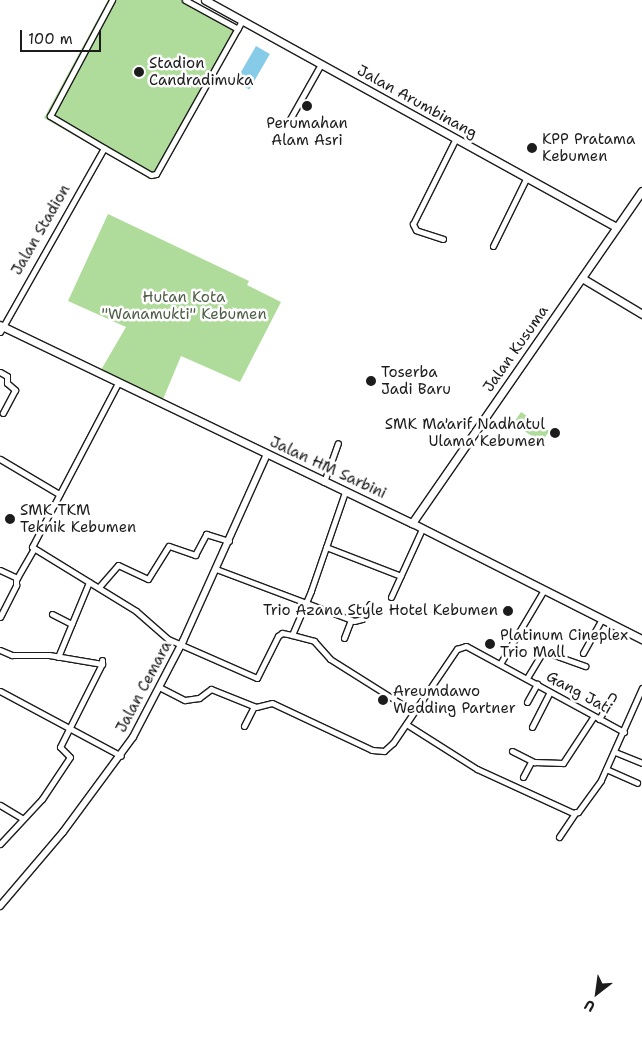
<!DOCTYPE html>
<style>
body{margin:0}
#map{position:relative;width:642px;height:1038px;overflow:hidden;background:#fff;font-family:"Shantell Sans",sans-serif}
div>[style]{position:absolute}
.green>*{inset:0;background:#afdc9b;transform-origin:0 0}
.water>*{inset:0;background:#86cbe7;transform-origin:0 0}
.roads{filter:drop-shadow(1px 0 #1c1c1c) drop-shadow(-1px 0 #1c1c1c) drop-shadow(0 1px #1c1c1c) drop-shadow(0 -1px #1c1c1c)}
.minor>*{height:5px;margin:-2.5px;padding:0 2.5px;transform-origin:2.5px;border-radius:2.5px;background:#fff}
.tertiary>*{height:6px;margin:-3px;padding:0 3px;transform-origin:3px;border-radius:3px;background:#fff}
.secondary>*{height:7px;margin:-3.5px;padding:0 3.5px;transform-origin:3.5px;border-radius:3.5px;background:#fff}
.dots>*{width:14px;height:14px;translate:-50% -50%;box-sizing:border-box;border:2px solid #fff;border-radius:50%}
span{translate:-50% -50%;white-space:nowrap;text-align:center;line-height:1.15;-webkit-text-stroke:5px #fff;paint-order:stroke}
.poi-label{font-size:15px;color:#1c1c1c}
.left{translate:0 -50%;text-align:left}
.right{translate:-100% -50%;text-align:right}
.street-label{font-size:15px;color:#1c1c1c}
.park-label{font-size:15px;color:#4f5f48}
.north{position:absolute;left:572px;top:968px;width:50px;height:50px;-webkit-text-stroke:4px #fff;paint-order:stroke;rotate:210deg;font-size:14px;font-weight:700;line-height:20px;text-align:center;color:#1c1c1c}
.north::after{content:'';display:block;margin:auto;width:18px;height:22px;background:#1c1c1c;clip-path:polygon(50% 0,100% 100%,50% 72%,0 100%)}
.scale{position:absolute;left:20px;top:30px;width:81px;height:22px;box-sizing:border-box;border:2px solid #1c1c1c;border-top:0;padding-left:6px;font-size:15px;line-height:18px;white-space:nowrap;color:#1c1c1c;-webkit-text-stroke:4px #fff;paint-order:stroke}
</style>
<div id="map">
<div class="green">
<div style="clip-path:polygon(108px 0,190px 0,241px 28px,152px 180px,44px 118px)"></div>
<div style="clip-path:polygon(108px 214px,249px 281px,247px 285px,281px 302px,240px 382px,181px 356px,161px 404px,101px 370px,126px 327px,68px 301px)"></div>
<div style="left:521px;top:412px;width:34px;height:14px;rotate:34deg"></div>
</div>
<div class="water">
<div style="left:256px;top:46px;width:16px;height:41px;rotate:30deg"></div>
</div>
<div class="roads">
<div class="minor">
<div style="left:185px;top:0;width:60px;rotate:28.7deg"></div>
<div style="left:290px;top:119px;width:63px;rotate:-60.6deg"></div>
<div style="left:104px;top:148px;width:63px;rotate:-149.3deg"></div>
<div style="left:50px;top:116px;width:132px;rotate:-61.9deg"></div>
<div style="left:443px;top:239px;width:28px;rotate:-162deg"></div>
<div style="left:416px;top:230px;width:7px;rotate:-117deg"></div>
<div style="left:413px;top:224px;width:96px;rotate:-63.4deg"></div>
<div style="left:493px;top:246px;width:75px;rotate:-63.8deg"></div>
<div style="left:0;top:332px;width:211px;rotate:-60.5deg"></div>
<div style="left:104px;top:148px;width:54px;rotate:29.9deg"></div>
<div style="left:151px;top:175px;width:5px;rotate:-11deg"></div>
<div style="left:156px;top:174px;width:176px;rotate:-60.7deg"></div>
<div style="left:0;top:372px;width:8px;rotate:30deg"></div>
<div style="left:7px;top:376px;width:7px;rotate:90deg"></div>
<div style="left:7px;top:383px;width:11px;rotate:41deg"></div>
<div style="left:15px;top:390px;width:26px;rotate:118deg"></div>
<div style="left:118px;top:383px;width:185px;rotate:117.7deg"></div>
<div style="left:32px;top:547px;width:122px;rotate:31.6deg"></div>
<div style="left:136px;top:611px;width:43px;rotate:41.2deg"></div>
<div style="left:168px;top:639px;width:97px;rotate:23.7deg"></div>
<div style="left:257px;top:678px;width:47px;rotate:-63.4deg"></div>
<div style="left:278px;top:636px;width:5px;rotate:-37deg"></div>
<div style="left:282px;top:633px;width:10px;rotate:11deg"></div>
<div style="left:0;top:459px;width:69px;rotate:30.7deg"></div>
<div style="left:324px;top:482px;width:41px;rotate:-70.3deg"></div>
<div style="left:345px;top:492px;width:105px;rotate:109deg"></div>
<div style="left:311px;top:591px;width:48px;rotate:113.4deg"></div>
<div style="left:292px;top:635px;width:23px;rotate:15deg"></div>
<div style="left:314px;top:641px;width:24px;rotate:48deg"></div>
<div style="left:330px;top:659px;width:99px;rotate:32.2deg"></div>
<div style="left:326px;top:547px;width:80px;rotate:21.1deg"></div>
<div style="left:216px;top:569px;width:147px;rotate:20.6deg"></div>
<div style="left:354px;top:621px;width:8px;rotate:-14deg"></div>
<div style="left:362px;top:619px;width:17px;rotate:-62deg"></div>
<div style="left:0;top:570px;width:19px;rotate:25deg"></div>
<div style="left:17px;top:578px;width:34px;rotate:-60deg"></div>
<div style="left:99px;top:587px;width:29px;rotate:-49deg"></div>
<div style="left:118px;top:565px;width:33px;rotate:25deg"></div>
<div style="left:148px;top:579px;width:39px;rotate:-58deg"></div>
<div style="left:169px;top:546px;width:28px;rotate:19deg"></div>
<div style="left:195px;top:555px;width:24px;rotate:-62deg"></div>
<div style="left:206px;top:534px;width:24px;rotate:17deg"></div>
<div style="left:391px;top:597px;width:75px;rotate:-65.5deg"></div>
<div style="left:52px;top:614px;width:22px;rotate:27deg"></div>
<div style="left:0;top:617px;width:36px;rotate:-63deg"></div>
<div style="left:16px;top:585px;width:7px;rotate:-90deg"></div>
<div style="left:344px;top:638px;width:19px;rotate:-69deg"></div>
<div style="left:0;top:650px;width:13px;rotate:23deg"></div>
<div style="left:12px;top:655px;width:37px"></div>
<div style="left:49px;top:655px;width:54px;rotate:9.6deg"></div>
<div style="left:102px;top:664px;width:4px;rotate:-90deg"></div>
<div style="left:583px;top:653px;width:39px;rotate:-61deg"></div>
<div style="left:58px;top:657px;width:81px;rotate:-67.5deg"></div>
<div style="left:500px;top:664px;width:86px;rotate:-59.3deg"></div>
<div style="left:527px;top:678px;width:31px;rotate:-59deg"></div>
<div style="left:543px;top:651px;width:45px;rotate:19.7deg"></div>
<div style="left:159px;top:687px;width:29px;rotate:27deg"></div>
<div style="left:185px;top:700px;width:14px;rotate:-8deg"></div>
<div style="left:199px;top:698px;width:15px;rotate:-37deg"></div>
<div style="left:211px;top:689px;width:48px;rotate:21.8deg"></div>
<div style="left:256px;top:707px;width:16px;rotate:-14deg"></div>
<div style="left:272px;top:703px;width:110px;rotate:25.2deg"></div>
<div style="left:372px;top:750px;width:12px;rotate:5deg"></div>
<div style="left:384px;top:751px;width:12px;rotate:-42deg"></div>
<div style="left:393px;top:743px;width:114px;rotate:-55.8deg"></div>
<div style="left:457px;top:649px;width:9px;rotate:-18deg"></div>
<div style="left:466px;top:646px;width:180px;rotate:28.6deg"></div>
<div style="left:0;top:691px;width:137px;rotate:28.2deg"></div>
<div style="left:527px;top:702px;width:21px;rotate:-61deg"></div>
<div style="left:599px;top:719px;width:26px;rotate:-59deg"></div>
<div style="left:406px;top:724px;width:84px;rotate:32.4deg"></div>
<div style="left:477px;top:769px;width:106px;rotate:24.6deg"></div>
<div style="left:573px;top:813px;width:5px;rotate:-11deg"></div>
<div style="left:578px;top:812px;width:39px;rotate:-54deg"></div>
<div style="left:601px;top:780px;width:101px;rotate:-66deg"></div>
<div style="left:244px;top:726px;width:22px;rotate:-63deg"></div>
<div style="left:532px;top:727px;width:39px;rotate:-63deg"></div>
<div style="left:512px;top:751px;width:25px;rotate:27deg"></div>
<div style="left:534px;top:762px;width:29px;rotate:2deg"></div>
<div style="left:563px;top:763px;width:56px;rotate:-56.6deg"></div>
<div style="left:615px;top:752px;width:29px;rotate:22deg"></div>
<div style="left:606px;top:769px;width:34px;rotate:24deg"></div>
<div style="left:523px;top:777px;width:17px;rotate:-62deg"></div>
<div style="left:0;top:805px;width:26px;rotate:31deg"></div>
<div style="left:559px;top:837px;width:30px;rotate:-56deg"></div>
<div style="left:0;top:844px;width:62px;rotate:-47deg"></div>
<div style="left:42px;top:799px;width:50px;rotate:-56.3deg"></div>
<div style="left:70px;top:757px;width:14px;rotate:-135deg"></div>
<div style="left:60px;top:747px;width:93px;rotate:-63.2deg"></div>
</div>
<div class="tertiary">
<div style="left:0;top:906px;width:97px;rotate:-49.6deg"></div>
<div style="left:63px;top:832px;width:118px;rotate:-53.6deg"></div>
<div style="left:133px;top:737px;width:108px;rotate:-62.5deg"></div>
<div style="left:183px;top:641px;width:205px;rotate:-65.8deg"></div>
</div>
<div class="secondary">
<div style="left:205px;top:0;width:470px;rotate:28.9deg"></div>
<div style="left:582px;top:278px;width:70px;rotate:31deg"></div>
<div style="left:0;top:325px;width:457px;rotate:25.7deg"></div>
<div style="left:412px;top:523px;width:258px;rotate:26.8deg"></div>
<div style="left:412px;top:523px;width:404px;rotate:-55.3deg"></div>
</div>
</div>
<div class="dots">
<div style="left:139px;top:72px;background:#1c1c1c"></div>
<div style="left:307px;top:106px;background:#1c1c1c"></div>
<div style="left:532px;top:148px;background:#1c1c1c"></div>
<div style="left:371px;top:381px;background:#1c1c1c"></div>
<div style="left:555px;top:433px;background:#1c1c1c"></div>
<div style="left:10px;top:519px;background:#1c1c1c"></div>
<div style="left:508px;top:611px;background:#1c1c1c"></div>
<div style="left:490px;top:644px;background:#1c1c1c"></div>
<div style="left:383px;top:700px;background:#1c1c1c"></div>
</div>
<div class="poi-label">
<span class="left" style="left:149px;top:72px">Stadion<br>Candradimuka</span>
<span style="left:307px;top:132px">Perumahan<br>Alam Asri</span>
<span class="left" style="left:542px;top:148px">KPP Pratama<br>Kebumen</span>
<span class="left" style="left:381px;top:381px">Toserba<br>Jadi Baru</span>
<span class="right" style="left:545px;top:433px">SMK Ma'arif Nadhatul<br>Ulama Kebumen</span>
<span class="left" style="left:20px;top:519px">SMK TKM<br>Teknik Kebumen</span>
<span class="right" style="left:498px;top:611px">Trio Azana Style Hotel Kebumen</span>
<span class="left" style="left:500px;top:644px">Platinum Cineplex<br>Trio Mall</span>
<span class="left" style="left:393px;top:700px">Areumdawo<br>Wedding Partner</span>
</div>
<div class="street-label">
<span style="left:417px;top:102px;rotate:29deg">Jalan Arumbinang</span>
<span style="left:41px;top:230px;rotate:-60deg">Jalan Stadion</span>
<span style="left:516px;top:349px;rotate:-55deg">Jalan Kusuma</span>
<span style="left:328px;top:468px;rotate:25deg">Jalan HM Sarbini</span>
<span style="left:144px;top:687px;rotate:-62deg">Jalan Cemara</span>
<span style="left:579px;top:693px;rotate:29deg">Gang Jati</span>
</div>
<div class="park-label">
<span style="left:184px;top:306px">Hutan Kota<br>"Wanamukti" Kebumen</span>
</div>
<div class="north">U</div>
<div class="scale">100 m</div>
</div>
